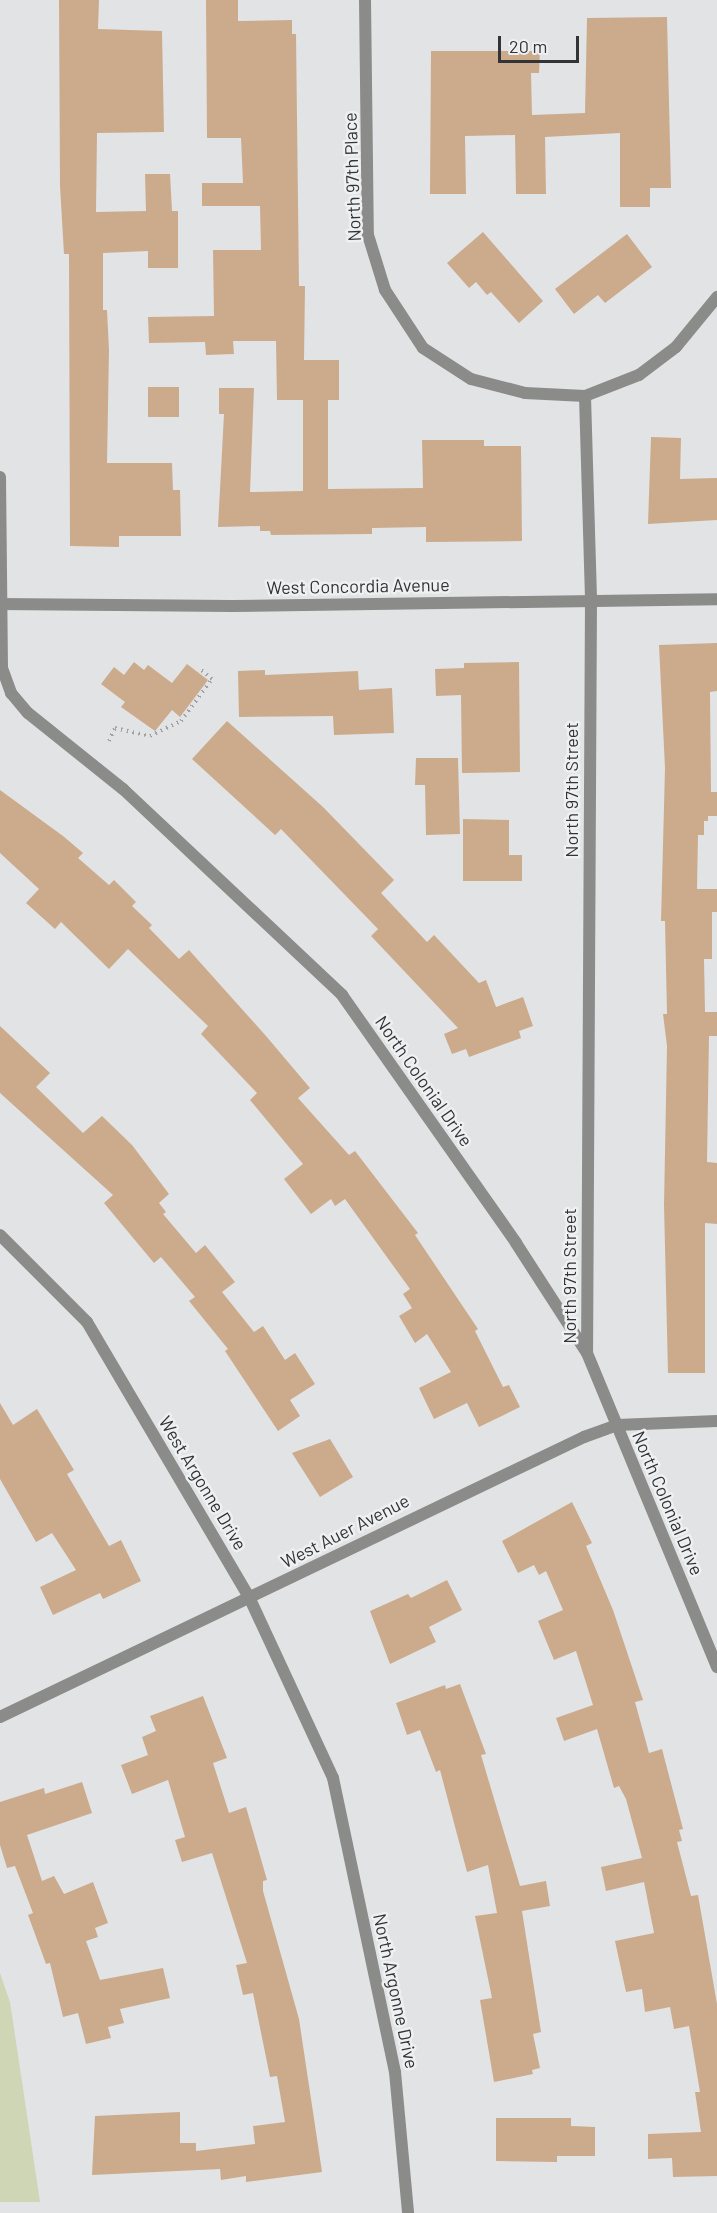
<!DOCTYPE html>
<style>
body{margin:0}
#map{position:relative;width:717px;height:2213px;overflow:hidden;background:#e1e3e5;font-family:Barlow,sans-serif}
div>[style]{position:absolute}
.green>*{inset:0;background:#cfd6b6}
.building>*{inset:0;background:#ccab8d;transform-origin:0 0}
.path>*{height:4px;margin-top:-2px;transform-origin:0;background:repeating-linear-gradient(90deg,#a0a2a4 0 1.5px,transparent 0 6px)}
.minor>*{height:12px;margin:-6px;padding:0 6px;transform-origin:6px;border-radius:6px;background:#8b8b8a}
span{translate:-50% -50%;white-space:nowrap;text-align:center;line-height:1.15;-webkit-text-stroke:5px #eef0f2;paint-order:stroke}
.street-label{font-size:18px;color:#333435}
.scale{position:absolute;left:498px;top:36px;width:81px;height:27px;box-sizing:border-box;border:3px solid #333435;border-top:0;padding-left:8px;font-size:18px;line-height:21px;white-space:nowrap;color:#333435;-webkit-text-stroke:4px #eef0f2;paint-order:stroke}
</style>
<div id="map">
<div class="green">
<div style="clip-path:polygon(0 1973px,10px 2002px,40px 2202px,0 2202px)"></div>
</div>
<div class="building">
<div style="clip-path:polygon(59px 0,99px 0,98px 29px,162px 31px,164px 132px,97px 133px,96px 212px,146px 211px,145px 174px,170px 174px,172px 211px,178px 211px,178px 268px,148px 268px,148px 251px,103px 253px,103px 310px,107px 310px,109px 350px,107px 463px,172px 463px,173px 490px,180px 490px,181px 536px,119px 536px,119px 547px,70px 546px,69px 254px,64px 254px,60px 186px)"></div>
<div style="clip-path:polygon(206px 0,238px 0,238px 21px,292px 20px,292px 34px,296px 34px,299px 286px,305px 286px,304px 360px,339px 360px,339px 400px,328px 400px,328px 489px,423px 488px,422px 440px,484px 440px,484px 446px,521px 446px,522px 541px,426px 542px,426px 527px,372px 528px,372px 534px,271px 535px,270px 531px,260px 531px,260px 526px,218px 527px,224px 414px,219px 414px,219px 388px,254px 388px,250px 492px,303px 491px,303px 400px,277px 400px,276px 341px,233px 341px,234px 354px,206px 355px,205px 342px,149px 343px,148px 317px,214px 316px,213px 250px,261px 250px,260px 206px,202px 206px,202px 183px,243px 183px,241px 138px,207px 138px)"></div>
<div style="clip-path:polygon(667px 17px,671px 188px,650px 188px,650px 207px,620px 207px,620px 133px,545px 137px,546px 194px,516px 194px,515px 135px,465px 136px,466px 194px,430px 194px,431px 51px,540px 51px,539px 73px,531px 73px,532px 115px,585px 113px,587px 18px)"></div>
<div style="clip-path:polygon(483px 232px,543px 301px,519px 323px,491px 292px,487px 295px,476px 282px,469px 288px,447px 263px)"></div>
<div style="clip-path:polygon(627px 234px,652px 267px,605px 303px,598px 295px,574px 314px,555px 289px)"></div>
<div style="left:179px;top:387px;width:30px;height:31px;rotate:90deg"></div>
<div style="clip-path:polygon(651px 437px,681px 438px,680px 479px,717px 478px,717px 520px,648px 524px)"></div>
<div style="clip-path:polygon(717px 643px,717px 691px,710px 692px,711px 792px,717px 792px,717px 816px,708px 816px,708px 821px,704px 821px,704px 835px,698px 835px,697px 889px,717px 889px,717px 912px,712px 912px,712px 959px,704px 959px,705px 1012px,717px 1012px,717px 1036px,709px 1036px,707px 1162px,717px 1163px,717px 1224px,705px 1223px,705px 1373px,668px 1373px,664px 1205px,667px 1046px,663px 1014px,667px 1014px,665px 921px,661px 921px,665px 768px,659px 645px)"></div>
<div style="clip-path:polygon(134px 662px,144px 670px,148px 665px,172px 683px,187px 664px,208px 680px,180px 717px,172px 710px,155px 731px,121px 707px,125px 702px,101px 684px,114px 667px,124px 675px)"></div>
<div style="clip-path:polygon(519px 662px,520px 772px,462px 773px,461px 695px,436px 696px,435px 669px,464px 668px,464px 663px)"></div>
<div style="clip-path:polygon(265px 670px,265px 675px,358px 671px,359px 690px,392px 688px,394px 733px,334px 735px,333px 716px,239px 717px,238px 671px)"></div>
<div style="clip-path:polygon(227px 721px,323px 807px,394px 880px,381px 893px,427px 942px,434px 935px,479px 983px,486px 980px,496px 1007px,523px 997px,533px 1026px,519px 1031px,521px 1038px,469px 1057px,466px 1049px,452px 1054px,444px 1034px,458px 1028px,371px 936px,378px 929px,281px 829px,275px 835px,192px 759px)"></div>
<div style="clip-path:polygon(416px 758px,458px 758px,460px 834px,426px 835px,425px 785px,415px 785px)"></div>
<div style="clip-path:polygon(0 790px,63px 836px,83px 853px,78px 858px,109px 885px,114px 880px,136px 902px,132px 906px,152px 925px,149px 928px,179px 959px,189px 950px,266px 1036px,310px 1088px,298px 1098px,349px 1155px,355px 1151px,418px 1233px,415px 1235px,478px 1329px,475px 1331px,503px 1387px,509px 1385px,520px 1407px,479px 1427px,467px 1403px,434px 1419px,419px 1388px,451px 1372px,427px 1334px,415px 1343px,399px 1316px,412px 1308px,403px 1294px,410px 1289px,345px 1199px,335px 1206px,331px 1199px,311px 1214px,284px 1179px,303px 1164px,250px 1100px,257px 1093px,201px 1034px,208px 1026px,128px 949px,109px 969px,61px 922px,55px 929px,26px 903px,39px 889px,0 853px)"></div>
<div style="clip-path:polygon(463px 819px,509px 820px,509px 855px,522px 855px,522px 881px,463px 881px)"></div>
<div style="clip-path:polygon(0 1026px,50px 1073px,36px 1087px,83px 1133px,102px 1116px,132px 1145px,169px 1194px,159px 1203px,166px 1212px,163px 1214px,196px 1253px,205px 1245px,235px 1282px,222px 1292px,254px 1332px,263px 1326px,285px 1360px,295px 1353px,315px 1384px,290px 1400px,300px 1416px,278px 1431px,225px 1351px,228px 1349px,189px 1301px,195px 1297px,161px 1257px,154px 1263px,104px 1203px,113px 1195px,0 1093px)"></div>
<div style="clip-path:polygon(0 1403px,13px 1425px,37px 1409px,74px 1470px,67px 1474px,109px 1546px,121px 1540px,141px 1581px,103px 1599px,100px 1593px,53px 1615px,40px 1587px,76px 1570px,52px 1533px,36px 1542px,0 1479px)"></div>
<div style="clip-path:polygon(330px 1439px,353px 1477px,320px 1497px,292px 1453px)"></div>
<div style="clip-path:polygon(572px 1502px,592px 1543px,586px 1546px,613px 1610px,643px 1700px,635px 1702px,649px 1753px,662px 1749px,683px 1829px,679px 1830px,682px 1841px,677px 1842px,691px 1896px,698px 1895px,717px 2004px,717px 2176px,673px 2177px,672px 2158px,648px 2159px,648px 2134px,701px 2132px,695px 2092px,700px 2092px,689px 2026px,674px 2029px,670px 2007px,645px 2012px,642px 1989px,626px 1992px,615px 1941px,654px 1933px,644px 1882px,606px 1891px,601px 1867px,642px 1858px,626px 1799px,619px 1786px,614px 1788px,597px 1729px,564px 1741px,556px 1718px,593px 1705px,576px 1651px,554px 1660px,538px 1621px,563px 1610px,546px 1571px,539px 1575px,534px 1565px,518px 1573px,502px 1541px)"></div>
<div style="clip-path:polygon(447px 1580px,462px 1610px,429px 1627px,436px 1642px,390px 1664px,370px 1611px,408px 1594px,411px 1598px)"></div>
<div style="clip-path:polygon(460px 1684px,486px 1754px,481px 1755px,520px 1886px,546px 1881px,550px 1906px,522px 1911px,541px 2032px,533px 2034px,540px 2068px,532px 2070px,533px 2074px,494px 2082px,480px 2000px,492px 1998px,475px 1916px,497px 1913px,488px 1865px,467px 1872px,440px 1770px,436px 1772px,420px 1730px,407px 1735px,396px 1703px,445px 1685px,446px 1689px)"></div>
<div style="clip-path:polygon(203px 1696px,227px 1758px,213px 1763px,229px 1813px,246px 1807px,267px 1880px,263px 1881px,263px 1891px,299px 2019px,322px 2172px,246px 2182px,246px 2176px,221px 2180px,220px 2169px,92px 2175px,95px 2116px,180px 2112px,180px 2143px,196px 2143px,196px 2151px,255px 2144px,253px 2126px,285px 2122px,277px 2076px,270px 2077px,253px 1993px,243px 1995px,236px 1965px,247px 1963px,212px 1853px,182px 1862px,175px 1840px,185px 1837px,168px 1780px,132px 1794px,121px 1765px,148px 1755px,142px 1737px,156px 1731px,150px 1716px)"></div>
<div style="clip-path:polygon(82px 1782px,92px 1813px,27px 1835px,42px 1881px,54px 1876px,64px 1894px,93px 1882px,108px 1923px,95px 1928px,98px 1937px,86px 1941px,100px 1980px,163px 1968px,170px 1998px,120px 2009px,124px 2023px,108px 2027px,111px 2038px,86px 2044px,78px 2013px,63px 2017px,50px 1963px,46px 1964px,28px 1915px,33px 1913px,15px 1866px,7px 1868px,0 1845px,0 1802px,44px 1788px,45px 1794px)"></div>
<div style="clip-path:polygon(496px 2118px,571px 2118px,571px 2126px,595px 2127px,595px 2156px,557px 2156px,557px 2162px,496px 2161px)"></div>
</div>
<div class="path">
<div style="left:109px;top:741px;width:14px;rotate:-65deg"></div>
<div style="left:115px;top:728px;width:36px;rotate:13deg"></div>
<div style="left:150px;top:736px;width:34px;rotate:-26deg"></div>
<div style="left:181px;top:721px;width:52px;rotate:-53.6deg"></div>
<div style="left:212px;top:679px;width:16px;rotate:-140deg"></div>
</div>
<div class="minor">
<div style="left:365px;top:0;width:235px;rotate:89.3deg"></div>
<div style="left:368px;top:235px;width:58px;rotate:72.8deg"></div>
<div style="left:385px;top:290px;width:69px;rotate:56.8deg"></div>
<div style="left:423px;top:348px;width:57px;rotate:32.9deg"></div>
<div style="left:471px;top:379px;width:56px;rotate:14.5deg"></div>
<div style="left:525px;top:393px;width:60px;rotate:2.9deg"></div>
<div style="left:585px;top:396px;width:58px;rotate:-21.3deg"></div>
<div style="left:639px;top:375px;width:46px;rotate:-37.1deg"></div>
<div style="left:676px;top:347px;width:65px;rotate:-50.6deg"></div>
<div style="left:585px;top:396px;width:204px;rotate:88.3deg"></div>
<div style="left:591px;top:600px;width:752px;rotate:90.3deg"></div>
<div style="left:0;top:477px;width:191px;rotate:89.4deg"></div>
<div style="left:2px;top:668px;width:27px;rotate:70deg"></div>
<div style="left:11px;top:693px;width:26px;rotate:50deg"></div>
<div style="left:28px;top:713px;width:122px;rotate:38.7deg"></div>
<div style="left:123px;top:789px;width:301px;rotate:43.2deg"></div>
<div style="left:342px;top:995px;width:303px;rotate:54.9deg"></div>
<div style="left:516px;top:1243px;width:131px;rotate:57.2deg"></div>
<div style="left:587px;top:1353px;width:340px;rotate:67.5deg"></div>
<div style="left:0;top:604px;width:232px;rotate:0.5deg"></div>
<div style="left:232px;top:606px;width:485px;rotate:-0.8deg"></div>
<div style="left:0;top:1235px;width:123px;rotate:45deg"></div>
<div style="left:87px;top:1322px;width:321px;rotate:59.5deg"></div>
<div style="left:250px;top:1599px;width:197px;rotate:65.1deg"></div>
<div style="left:333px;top:1778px;width:300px;rotate:78.1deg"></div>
<div style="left:395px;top:2072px;width:142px;rotate:84.7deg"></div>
<div style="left:0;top:1717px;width:648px;rotate:-25.62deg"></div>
<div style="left:584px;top:1437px;width:35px;rotate:-20deg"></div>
<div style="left:617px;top:1425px;width:100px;rotate:-2.3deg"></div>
</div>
<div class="street-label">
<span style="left:352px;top:177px;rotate:-92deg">North 97th Place</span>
<span style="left:358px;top:586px;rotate:-1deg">West Concordia Avenue</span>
<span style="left:571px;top:790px;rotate:-90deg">North 97th Street</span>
<span style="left:424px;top:1081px;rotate:55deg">North Colonial Drive</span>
<span style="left:569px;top:1276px;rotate:-90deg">North 97th Street</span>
<span style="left:203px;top:1483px;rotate:59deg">West Argonne Drive</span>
<span style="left:668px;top:1503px;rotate:67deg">North Colonial Drive</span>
<span style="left:345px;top:1531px;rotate:-27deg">West Auer Avenue</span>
<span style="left:396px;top:1991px;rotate:78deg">North Argonne Drive</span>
</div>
<div class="scale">20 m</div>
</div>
